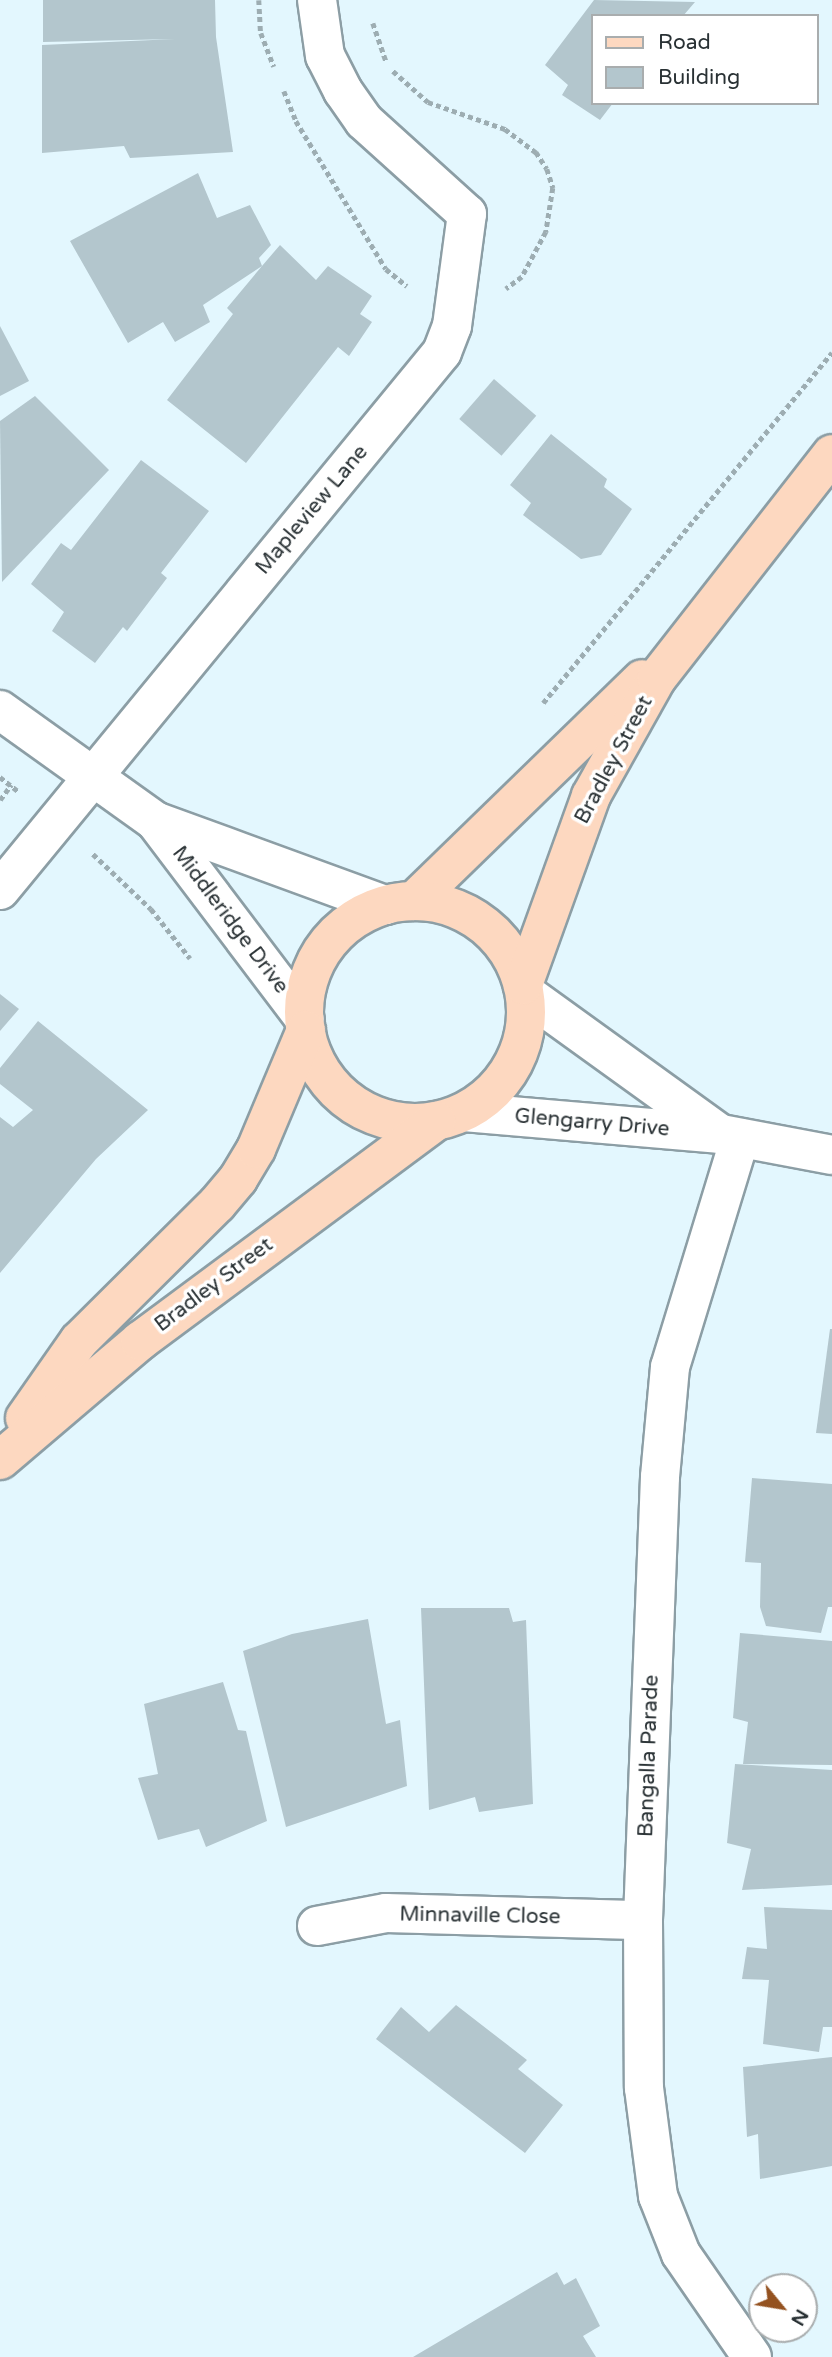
<!DOCTYPE html>
<style>
body{margin:0}
#map{position:relative;width:832px;height:2357px;overflow:hidden;background:#e3f7fe;font-family:"Varela Round",sans-serif}
div>[style]{position:absolute}
.building>*{inset:0;background:#b3c6cd;transform-origin:0 0}
.path>*{height:4.5px;margin-top:-2.25px;transform-origin:0;background:repeating-linear-gradient(90deg,#9dadb2 0 5px,transparent 0 8.5px)}
.roads{filter:drop-shadow(2px 0 #8c9ea5) drop-shadow(-2px 0 #8c9ea5) drop-shadow(0 2px #8c9ea5) drop-shadow(0 -2px #8c9ea5)}
.minor>*{height:38px;margin:-19px;padding:0 19px;transform-origin:19px;border-radius:19px;background:#fff}
.major>*{height:38px;margin:-19px;padding:0 19px;transform-origin:19px;border-radius:19px;background:#fdd8c0}
.major>.ring{margin:-19px;padding:0;box-sizing:content-box;background:none;border:38px solid #fdd8c0;border-radius:50%}
span{translate:-50% -50%;white-space:nowrap;text-align:center;line-height:1.15;-webkit-text-stroke:7px #fff;paint-order:stroke}
.street-label{font-size:21px;color:#293134}
.legend{position:absolute;left:591px;top:14px;width:228px;height:91px;box-sizing:border-box;background:#fff;border:2px solid #a9adae;margin:0;padding:9px 12px;list-style:none;font-size:21px;color:#293134}
.legend li{display:flex;align-items:center;gap:14px;height:35px}
.legend b{width:35px;border:2px solid #a9adae}
.north{position:absolute;left:748px;top:2273px;width:70px;height:70px;box-sizing:border-box;background:#fff;border:2px solid #a9adae;border-radius:50%;rotate:120deg;font-size:19px;font-weight:700;line-height:28px;text-align:center;color:#293134}
.north::after{content:'';display:block;margin:auto;width:24px;height:32px;background:#945220;clip-path:polygon(50% 0,100% 100%,50% 72%,0 100%)}
</style>
<div id="map">
<div class="building">
<div style="clip-path:polygon(43px 0,215px 0,216px 37px,233px 152px,130px 158px,124px 146px,42px 153px,42px 45px,175px 39px,43px 42px)"></div>
<div style="clip-path:polygon(594px 0,695px 2px,683px 16px,592px 16px,592px 103px,613px 103px,600px 120px,562px 95px,568px 85px,545px 65px)"></div>
<div style="clip-path:polygon(198px 173px,217px 218px,250px 205px,271px 245px,259px 258px,262px 266px,280px 245px,316px 280px,328px 266px,372px 296px,360px 314px,372px 322px,349px 356px,338px 347px,246px 463px,167px 400px,233px 314px,227px 308px,262px 266px,203px 305px,210px 322px,175px 342px,163px 322px,128px 343px,70px 241px)"></div>
<div style="clip-path:polygon(0 326px,29px 381px,0 396px)"></div>
<div style="left:494px;top:379px;width:56px;height:53px;rotate:41deg"></div>
<div style="clip-path:polygon(35px 396px,109px 470px,2px 582px,0 421px)"></div>
<div style="clip-path:polygon(551px 434px,607px 479px,604px 487px,632px 509px,601px 555px,581px 559px,523px 515px,531px 503px,510px 485px)"></div>
<div style="clip-path:polygon(141px 460px,209px 511px,161px 573px,167px 578px,127px 631px,123px 627px,95px 663px,52px 631px,64px 612px,31px 584px,61px 543px,71px 550px)"></div>
<div style="clip-path:polygon(0 994px,19px 1009px,0 1031px)"></div>
<div style="clip-path:polygon(38px 1021px,148px 1110px,96px 1159px,0 1273px,0 1117px,13px 1127px,33px 1110px,0 1084px,0 1068px)"></div>
<div style="clip-path:polygon(830px 1329px,832px 1329px,832px 1434px,816px 1433px)"></div>
<div style="clip-path:polygon(752px 1478px,832px 1484px,832px 1607px,828px 1607px,821px 1633px,766px 1626px,760px 1607px,761px 1563px,745px 1562px)"></div>
<div style="clip-path:polygon(421px 1608px,509px 1608px,513px 1622px,526px 1620px,533px 1804px,479px 1812px,475px 1797px,429px 1810px)"></div>
<div style="clip-path:polygon(368px 1619px,386px 1724px,400px 1720px,407px 1786px,286px 1827px,243px 1651px,292px 1634px)"></div>
<div style="clip-path:polygon(740px 1633px,832px 1641px,832px 1765px,743px 1764px,748px 1722px,733px 1718px)"></div>
<div style="clip-path:polygon(223px 1682px,238px 1730px,246px 1731px,267px 1821px,206px 1847px,199px 1829px,158px 1840px,138px 1778px,158px 1774px,144px 1704px)"></div>
<div style="clip-path:polygon(735px 1764px,832px 1770px,832px 1885px,742px 1890px,751px 1849px,727px 1843px)"></div>
<div style="clip-path:polygon(764px 1907px,832px 1910px,832px 2027px,823px 2027px,819px 2052px,763px 2044px,769px 1980px,742px 1979px,747px 1947px,767px 1949px)"></div>
<div style="clip-path:polygon(456px 2005px,527px 2060px,518px 2069px,563px 2105px,525px 2153px,376px 2039px,401px 2007px,429px 2032px)"></div>
<div style="clip-path:polygon(832px 2057px,832px 2166px,760px 2179px,758px 2134px,747px 2137px,743px 2067px)"></div>
<div style="clip-path:polygon(557px 2272px,564px 2285px,576px 2278px,600px 2326px,583px 2336px,596px 2357px,413px 2357px)"></div>
</div>
<div class="path">
<div style="left:259px;top:0;width:33px;rotate:87deg"></div>
<div style="left:261px;top:33px;width:36px;rotate:69deg"></div>
<div style="left:373px;top:23px;width:40px;rotate:71.1deg"></div>
<div style="left:393px;top:71px;width:47px;rotate:41.5deg"></div>
<div style="left:428px;top:102px;width:82px;rotate:19.3deg"></div>
<div style="left:505px;top:129px;width:39px;rotate:37deg"></div>
<div style="left:536px;top:152px;width:20px;rotate:57deg"></div>
<div style="left:547px;top:169px;width:20px;rotate:72deg"></div>
<div style="left:553px;top:188px;width:45px;rotate:99deg"></div>
<div style="left:546px;top:232px;width:51px;rotate:118.1deg"></div>
<div style="left:522px;top:277px;width:20px;rotate:143deg"></div>
<div style="left:284px;top:91px;width:32px;rotate:68deg"></div>
<div style="left:296px;top:121px;width:173px;rotate:58.7deg"></div>
<div style="left:386px;top:269px;width:27px;rotate:39deg"></div>
<div style="left:543px;top:703px;width:454px;rotate:-50.5deg"></div>
<div style="left:0;top:777px;width:24px;rotate:38deg"></div>
<div style="left:0;top:800px;width:19px;rotate:-54deg"></div>
<div style="left:93px;top:854px;width:80px;rotate:43.5deg"></div>
<div style="left:151px;top:909px;width:63px;rotate:51.5deg"></div>
</div>
<div class="roads">
<div class="minor">
<div style="left:0;top:710px;width:191px;rotate:35.6deg"></div>
<div style="left:155px;top:821px;width:245px;rotate:20.1deg"></div>
<div style="left:155px;top:821px;width:248px;rotate:52.9deg"></div>
<div style="left:0;top:890px;width:696px;rotate:-50.59deg"></div>
<div style="left:442px;top:352px;width:28px;rotate:-69deg"></div>
<div style="left:452px;top:326px;width:113px;rotate:-82.4deg"></div>
<div style="left:467px;top:214px;width:139px;rotate:-137.9deg"></div>
<div style="left:364px;top:121px;width:37px;rotate:-125deg"></div>
<div style="left:343px;top:91px;width:39px;rotate:-117deg"></div>
<div style="left:325px;top:56px;width:57px;rotate:-98.1deg"></div>
<div style="left:525px;top:993px;width:239px;rotate:35.8deg"></div>
<div style="left:464px;top:1112px;width:258px;rotate:4.9deg"></div>
<div style="left:721px;top:1134px;width:113px;rotate:10.7deg"></div>
<div style="left:740px;top:1138px;width:239px;rotate:107deg"></div>
<div style="left:670px;top:1367px;width:110px;rotate:95.2deg"></div>
<div style="left:660px;top:1477px;width:443px;rotate:92.2deg"></div>
<div style="left:643px;top:1920px;width:168px;rotate:89.7deg"></div>
<div style="left:644px;top:2088px;width:109px;rotate:82.6deg"></div>
<div style="left:658px;top:2196px;width:62px;rotate:68.4deg"></div>
<div style="left:681px;top:2254px;width:125px;rotate:55.4deg"></div>
<div style="left:317px;top:1926px;width:70px;rotate:-10.7deg"></div>
<div style="left:386px;top:1913px;width:257px;rotate:1.6deg"></div>
</div>
<div class="major">
<div style="left:414px;top:901px;width:318px;rotate:-44.2deg"></div>
<div class="ring" style="left:304px;top:901px;width:184px;height:184px"></div>
<div style="left:523px;top:985px;width:201px;rotate:-70.2deg"></div>
<div style="left:591px;top:796px;width:135px;rotate:-60.8deg"></div>
<div style="left:657px;top:678px;width:284px;rotate:-52deg"></div>
<div style="left:25px;top:1418px;width:94px;rotate:-55deg"></div>
<div style="left:79px;top:1341px;width:194px;rotate:-44.8deg"></div>
<div style="left:217px;top:1204px;width:33px;rotate:-50deg"></div>
<div style="left:238px;top:1179px;width:35px;rotate:-59deg"></div>
<div style="left:256px;top:1149px;width:129px;rotate:-67.2deg"></div>
<div style="left:0;top:1460px;width:184px;rotate:-40.4deg"></div>
<div style="left:140px;top:1341px;width:369px;rotate:-36.6deg"></div>
</div>
</div>
<div class="street-label">
<span style="left:312px;top:510px;rotate:-50deg">Mapleview Lane</span>
<span style="left:614px;top:760px;rotate:-62deg">Bradley Street</span>
<span style="left:230px;top:920px;rotate:53deg">Middleridge Drive</span>
<span style="left:592px;top:1123px;rotate:5deg">Glengarry Drive</span>
<span style="left:214px;top:1285px;rotate:-37deg">Bradley Street</span>
<span style="left:649px;top:1756px;rotate:-88deg">Bangalla Parade</span>
<span style="left:480px;top:1916px;rotate:1deg">Minnaville Close</span>
</div>
<ul class="legend">
<li><b style="height:9px;background:#fdd8c0"></b>Road</li>
<li><b style="height:19px;background:#b3c6cd"></b>Building</li>
</ul>
<div class="north">N</div>
</div>
